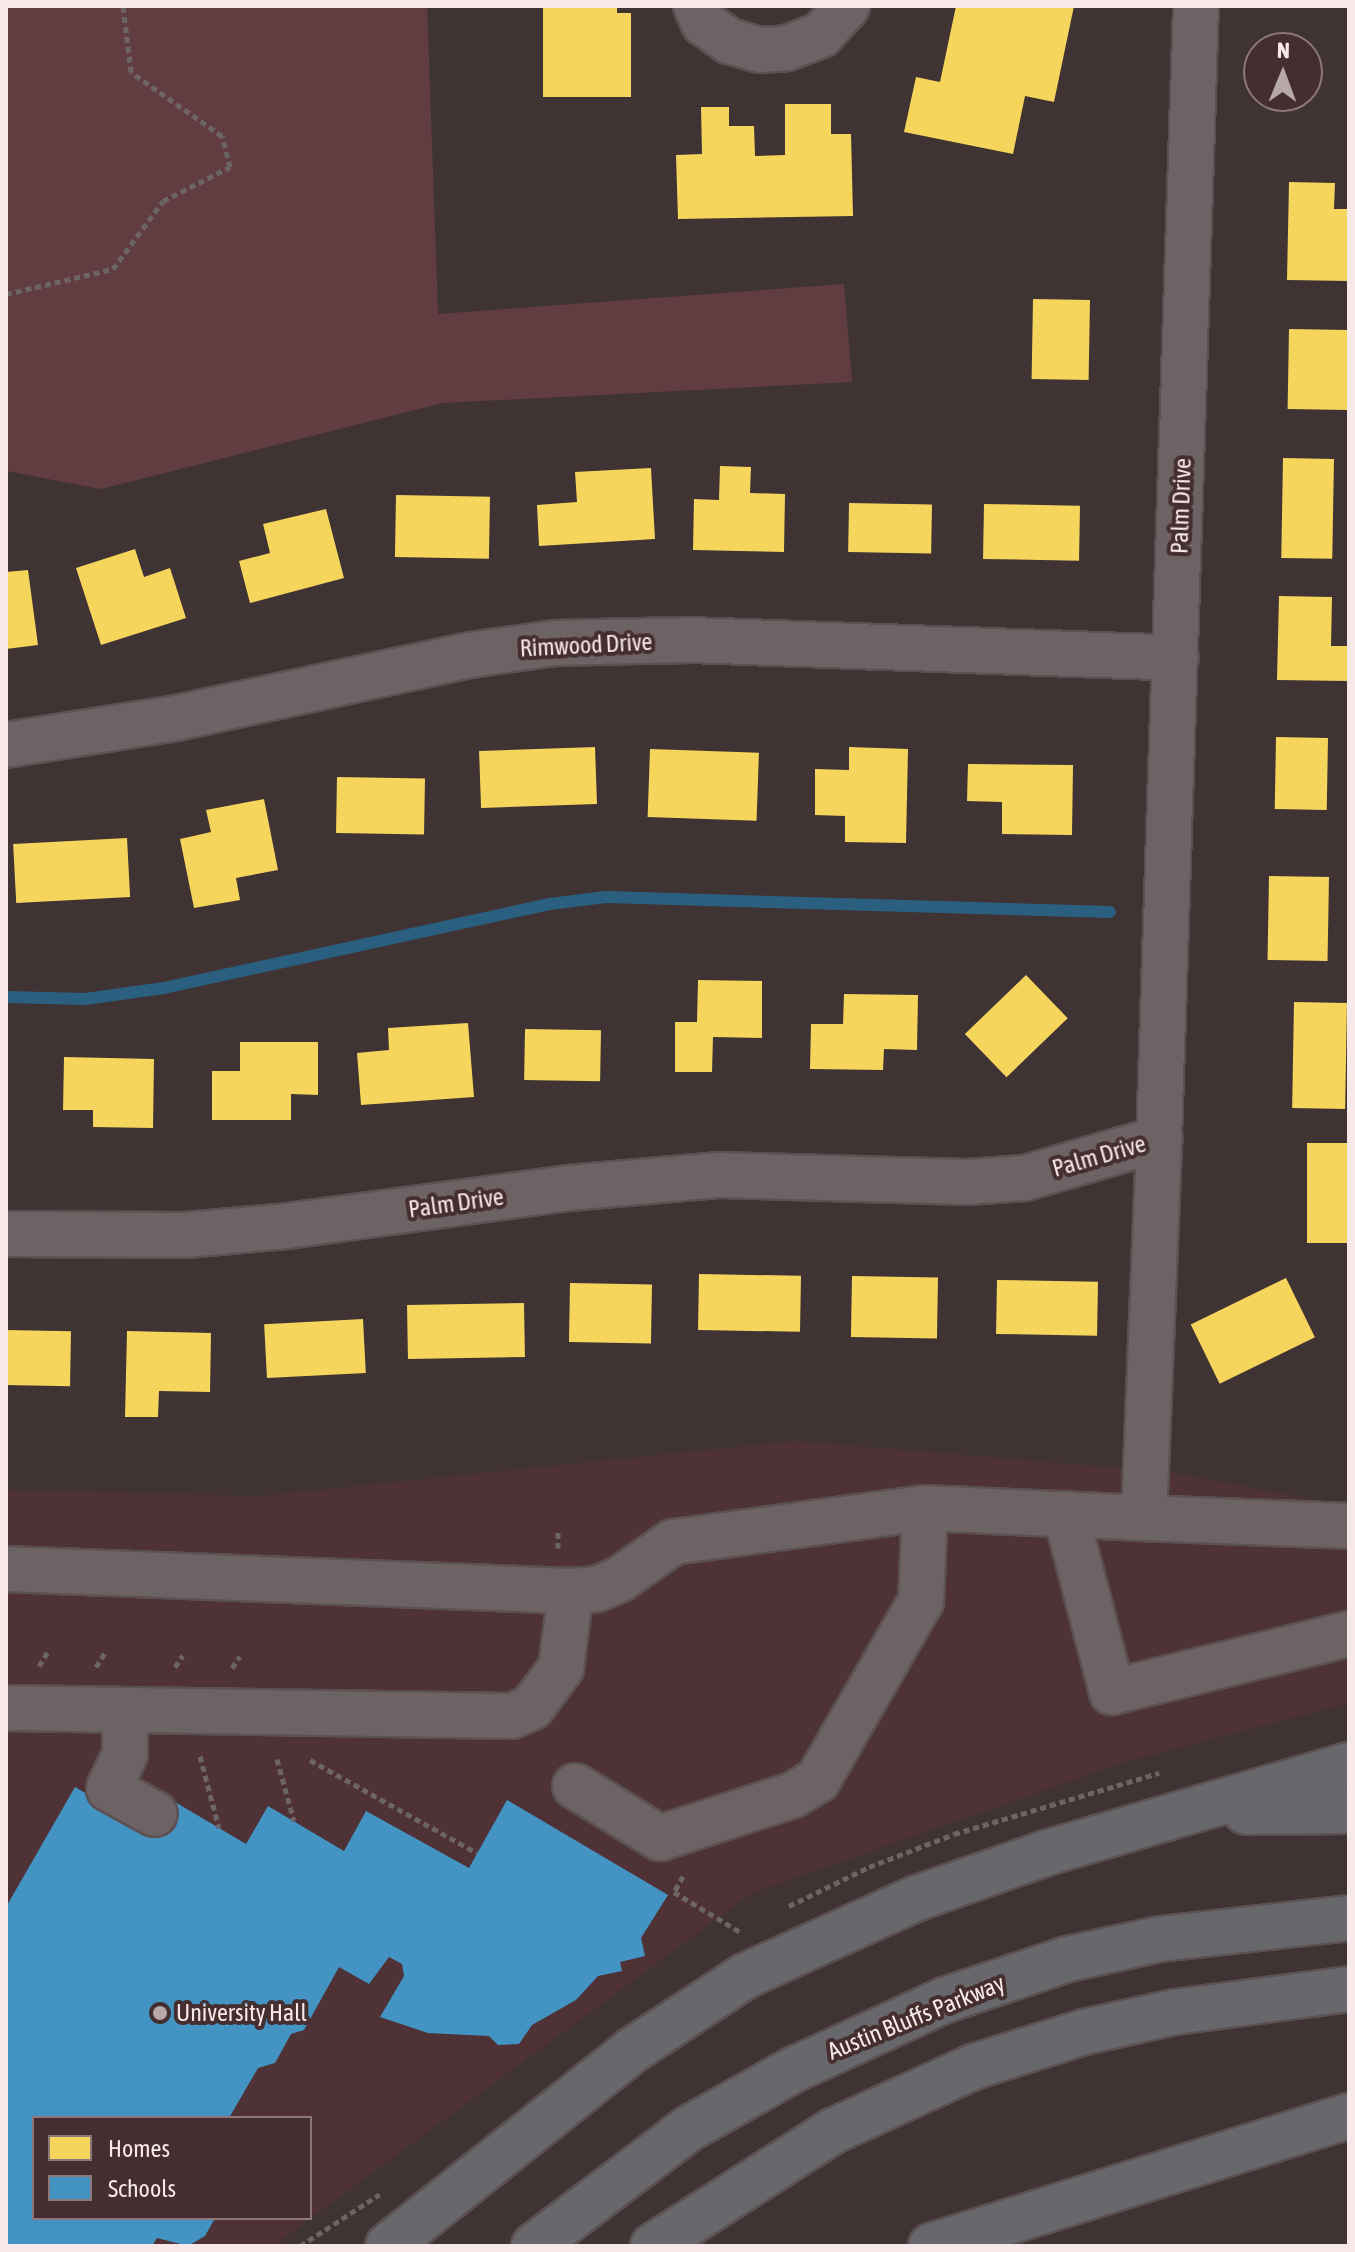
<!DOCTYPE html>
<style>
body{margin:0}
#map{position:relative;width:1355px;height:2252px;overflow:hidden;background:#403334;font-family:"Asap Condensed",sans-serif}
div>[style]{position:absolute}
.built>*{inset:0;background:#4e3236}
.green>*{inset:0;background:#613d41}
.homes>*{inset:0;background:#f6d55c;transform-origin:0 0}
.schools>*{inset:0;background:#4393c3}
.stream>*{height:12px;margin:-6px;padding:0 6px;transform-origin:6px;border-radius:6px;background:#2b5f80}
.path>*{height:5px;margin-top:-2.5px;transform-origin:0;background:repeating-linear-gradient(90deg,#6d6465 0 6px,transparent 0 10px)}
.roads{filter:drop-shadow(2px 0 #5c5152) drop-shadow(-2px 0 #5c5152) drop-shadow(0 2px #5c5152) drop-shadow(0 -2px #5c5152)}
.minor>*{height:44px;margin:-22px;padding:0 22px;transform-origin:22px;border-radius:22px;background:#6d6364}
.major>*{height:44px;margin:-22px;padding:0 22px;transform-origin:22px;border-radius:22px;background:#68686c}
.dots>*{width:22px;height:22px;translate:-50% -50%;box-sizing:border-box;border:4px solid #452e30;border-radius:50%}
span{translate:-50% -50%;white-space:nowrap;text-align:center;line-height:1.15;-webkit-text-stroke:8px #452e30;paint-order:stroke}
.street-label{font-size:24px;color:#f7e8e9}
.poi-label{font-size:24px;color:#f7e8e9}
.left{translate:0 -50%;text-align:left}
.frame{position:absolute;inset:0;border:8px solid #f7e8e9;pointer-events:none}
.legend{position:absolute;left:32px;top:2116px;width:280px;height:104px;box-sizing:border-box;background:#452e30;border:2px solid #8c787a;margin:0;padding:10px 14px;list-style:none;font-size:24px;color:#f7e8e9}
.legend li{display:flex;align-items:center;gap:16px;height:40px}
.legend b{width:40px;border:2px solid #8c787a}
.north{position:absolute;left:1243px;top:32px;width:80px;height:80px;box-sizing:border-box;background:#452e30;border:2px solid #8c787a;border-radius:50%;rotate:1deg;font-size:22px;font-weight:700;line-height:32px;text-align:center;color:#f7e8e9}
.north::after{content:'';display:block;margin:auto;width:28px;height:36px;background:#b7a9aa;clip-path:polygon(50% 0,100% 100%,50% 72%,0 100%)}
</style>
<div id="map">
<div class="built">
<div style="clip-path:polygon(evenodd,795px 1441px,1167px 1472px,1349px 1506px,1349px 1703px,1128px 1761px,752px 1893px,273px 2246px,6px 2246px,6px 1490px,261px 1496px,795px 1441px,34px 2118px,310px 2118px,310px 2218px,34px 2218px,34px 2118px)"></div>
</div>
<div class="green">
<div style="clip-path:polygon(6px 6px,427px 6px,438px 314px,844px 284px,852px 382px,443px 403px,101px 489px,6px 471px)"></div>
</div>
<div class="homes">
<div style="clip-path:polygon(543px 6px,617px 6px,617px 13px,631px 13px,631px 97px,543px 97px)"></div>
<div style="clip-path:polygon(956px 6px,1074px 6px,1054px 102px,1025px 96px,1013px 154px,904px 132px,916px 77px,940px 82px)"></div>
<div style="clip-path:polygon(785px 104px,831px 104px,831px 134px,851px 134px,853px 216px,678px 219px,676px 155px,702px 154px,701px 107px,729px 107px,729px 126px,754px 126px,755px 156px,785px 155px)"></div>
<div style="clip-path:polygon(1289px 182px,1335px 183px,1334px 209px,1349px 209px,1349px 281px,1287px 280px)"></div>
<div style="left:1033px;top:299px;width:57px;height:80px;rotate:1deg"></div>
<div style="left:1289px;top:329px;width:60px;height:80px;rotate:1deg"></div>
<div style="left:1283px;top:458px;width:51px;height:100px;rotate:1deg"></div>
<div style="clip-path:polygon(720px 466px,751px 467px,750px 493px,785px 494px,784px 552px,693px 550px,694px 499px,719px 500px)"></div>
<div style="clip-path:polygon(651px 468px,655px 539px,539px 546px,537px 505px,577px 502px,575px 472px)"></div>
<div style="left:396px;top:495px;width:94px;height:62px;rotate:1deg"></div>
<div style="left:849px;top:503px;width:83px;height:49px;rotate:1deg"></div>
<div style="left:984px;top:504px;width:96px;height:55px;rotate:1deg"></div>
<div style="clip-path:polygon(326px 509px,344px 578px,250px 603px,239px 561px,270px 553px,263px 524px)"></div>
<div style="clip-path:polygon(135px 549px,144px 577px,170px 568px,186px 618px,101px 645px,76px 568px)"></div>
<div style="clip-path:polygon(28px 570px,38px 645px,6px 649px,6px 572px)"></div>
<div style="clip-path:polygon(1279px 596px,1332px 597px,1331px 646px,1349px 646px,1349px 681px,1277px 680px)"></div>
<div style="left:1276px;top:737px;width:52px;height:72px;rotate:1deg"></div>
<div style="left:595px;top:747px;width:57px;height:116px;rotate:88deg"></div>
<div style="clip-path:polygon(849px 747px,908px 749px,906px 843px,845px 842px,845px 816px,815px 815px,815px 769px,849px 770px)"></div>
<div style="left:650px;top:749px;width:109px;height:68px;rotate:2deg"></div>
<div style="clip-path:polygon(968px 764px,1073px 765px,1072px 835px,1002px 834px,1002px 802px,967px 801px)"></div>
<div style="left:337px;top:777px;width:88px;height:56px;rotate:1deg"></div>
<div style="clip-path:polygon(264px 799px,278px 870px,236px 878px,240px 900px,194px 908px,180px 839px,211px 832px,206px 810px)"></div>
<div style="left:127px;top:838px;width:59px;height:114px;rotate:87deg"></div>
<div style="left:1269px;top:876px;width:60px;height:84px;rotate:1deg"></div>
<div style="left:1026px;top:975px;width:60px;height:85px;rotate:46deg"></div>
<div style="clip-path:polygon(698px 980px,762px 981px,762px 1038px,713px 1037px,712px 1072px,675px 1072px,675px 1022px,697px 1022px)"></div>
<div style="clip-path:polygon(844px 994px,918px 995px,917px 1050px,884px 1049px,883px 1070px,810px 1069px,811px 1024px,843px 1024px)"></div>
<div style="left:1294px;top:1002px;width:53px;height:106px;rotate:1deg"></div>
<div style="clip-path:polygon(468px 1023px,474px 1097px,361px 1105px,357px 1053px,389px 1050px,388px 1028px)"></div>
<div style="left:525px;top:1029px;width:76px;height:51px;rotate:1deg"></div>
<div style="clip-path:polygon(240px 1042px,318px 1042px,318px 1095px,291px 1094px,291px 1120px,212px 1120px,212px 1071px,240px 1071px)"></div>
<div style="clip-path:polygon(64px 1057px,154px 1059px,153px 1128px,93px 1127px,93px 1110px,63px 1110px)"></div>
<div style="left:1307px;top:1143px;width:42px;height:100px"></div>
<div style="left:699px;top:1274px;width:102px;height:56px;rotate:1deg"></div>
<div style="left:852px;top:1276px;width:86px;height:61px;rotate:1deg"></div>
<div style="left:1286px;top:1278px;width:66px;height:106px;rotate:64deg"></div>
<div style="left:997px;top:1280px;width:101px;height:54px;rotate:1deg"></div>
<div style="left:570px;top:1283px;width:82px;height:59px;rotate:1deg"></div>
<div style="left:524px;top:1303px;width:54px;height:117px;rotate:89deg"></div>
<div style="left:363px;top:1319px;width:54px;height:99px;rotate:87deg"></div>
<div style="left:6px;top:1330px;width:65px;height:55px;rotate:1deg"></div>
<div style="clip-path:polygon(127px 1331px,211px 1333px,210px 1392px,159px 1391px,158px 1417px,125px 1417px)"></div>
</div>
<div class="schools">
<div style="clip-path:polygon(75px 1787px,151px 1832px,170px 1799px,246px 1844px,268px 1806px,344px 1851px,366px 1811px,469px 1868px,507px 1800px,668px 1895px,641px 1938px,645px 1956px,620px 1962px,622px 1971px,598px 1976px,576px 2000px,532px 2025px,519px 2044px,498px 2045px,489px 2036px,428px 2033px,380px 2017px,404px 1976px,402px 1964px,389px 1957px,369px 1984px,339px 1967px,304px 2030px,291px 2034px,275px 2063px,258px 2068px,229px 2118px,34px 2118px,34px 2218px,215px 2218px,205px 2236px,188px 2246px,157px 2238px,152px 2246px,6px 2246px,6px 1907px)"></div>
</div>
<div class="stream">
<div style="left:6px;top:997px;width:79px;rotate:1.5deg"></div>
<div style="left:85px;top:999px;width:80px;rotate:-7.9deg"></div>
<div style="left:164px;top:988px;width:395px;rotate:-12.3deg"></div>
<div style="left:550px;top:904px;width:56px;rotate:-7.1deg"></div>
<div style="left:606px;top:897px;width:504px;rotate:1.7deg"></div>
</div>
<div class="path">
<div style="left:6px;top:294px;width:110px;rotate:-13.2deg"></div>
<div style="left:113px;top:269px;width:84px;rotate:-53.7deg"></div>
<div style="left:163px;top:201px;width:75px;rotate:-26.9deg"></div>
<div style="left:230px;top:167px;width:32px;rotate:-104deg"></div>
<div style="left:222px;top:136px;width:111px;rotate:-144.9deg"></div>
<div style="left:131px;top:72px;width:66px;rotate:-96.9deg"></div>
<div style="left:558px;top:1548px;width:19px;rotate:-90deg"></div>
<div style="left:39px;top:1666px;width:19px;rotate:-58deg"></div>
<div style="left:96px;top:1667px;width:19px;rotate:-58deg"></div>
<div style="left:175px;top:1667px;width:14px;rotate:-56deg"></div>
<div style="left:232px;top:1668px;width:14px;rotate:-56deg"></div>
<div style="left:200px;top:1756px;width:74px;rotate:75.2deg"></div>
<div style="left:277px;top:1759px;width:64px;rotate:74.7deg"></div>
<div style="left:310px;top:1760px;width:191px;rotate:29.1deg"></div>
<div style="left:683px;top:1876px;width:18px;rotate:119deg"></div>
<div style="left:674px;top:1892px;width:79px;rotate:31.1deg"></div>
<div style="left:789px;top:1906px;width:89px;rotate:-26deg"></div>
<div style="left:869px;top:1867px;width:91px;rotate:-21.2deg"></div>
<div style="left:954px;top:1834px;width:214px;rotate:-16.6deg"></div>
<div style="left:300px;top:2246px;width:95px;rotate:-33deg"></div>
</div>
<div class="roads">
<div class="minor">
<div style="left:696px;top:6px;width:19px;rotate:65deg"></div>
<div style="left:704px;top:23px;width:31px;rotate:36deg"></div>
<div style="left:729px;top:41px;width:33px;rotate:16deg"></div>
<div style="left:761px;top:50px;width:26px;rotate:-4deg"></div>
<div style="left:787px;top:48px;width:36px;rotate:-21deg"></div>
<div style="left:821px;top:35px;width:39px;rotate:-48deg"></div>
<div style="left:6px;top:745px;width:172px;rotate:-9deg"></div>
<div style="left:176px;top:718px;width:301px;rotate:-12.1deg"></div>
<div style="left:470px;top:655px;width:86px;rotate:-8deg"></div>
<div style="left:555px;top:643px;width:136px;rotate:-1.3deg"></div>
<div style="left:691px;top:640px;width:485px;rotate:2.1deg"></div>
<div style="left:6px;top:1234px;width:179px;rotate:0.3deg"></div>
<div style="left:185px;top:1235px;width:102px;rotate:-5deg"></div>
<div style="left:287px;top:1226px;width:284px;rotate:-7.7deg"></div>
<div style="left:568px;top:1188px;width:153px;rotate:-4.9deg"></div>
<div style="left:720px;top:1175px;width:247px;rotate:1.6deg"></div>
<div style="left:967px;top:1182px;width:58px;rotate:-3.9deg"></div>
<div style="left:1025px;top:1178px;width:140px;rotate:-16.2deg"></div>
<div style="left:1159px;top:1139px;width:1134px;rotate:-88.13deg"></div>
<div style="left:1066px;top:1514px;width:184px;rotate:75.5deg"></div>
<div style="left:1112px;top:1692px;width:244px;rotate:-13.8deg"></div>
<div style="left:1144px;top:1518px;width:205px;rotate:2.2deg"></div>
<div style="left:6px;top:1569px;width:565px;rotate:2.23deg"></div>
<div style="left:571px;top:1591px;width:26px;rotate:-4deg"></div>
<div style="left:597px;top:1589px;width:25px;rotate:-23deg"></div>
<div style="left:620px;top:1579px;width:65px;rotate:-34.9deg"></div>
<div style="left:673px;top:1542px;width:254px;rotate:-7.7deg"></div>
<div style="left:925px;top:1508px;width:219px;rotate:2.6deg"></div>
<div style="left:1144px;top:1518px;width:379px;rotate:-87.7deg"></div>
<div style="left:6px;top:1708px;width:506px;rotate:0.91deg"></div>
<div style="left:512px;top:1716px;width:22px;rotate:-24deg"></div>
<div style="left:532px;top:1707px;width:49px;rotate:-53.4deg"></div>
<div style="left:561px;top:1668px;width:78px;rotate:-82.6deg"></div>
<div style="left:125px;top:1710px;width:44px;rotate:90deg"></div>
<div style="left:125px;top:1754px;width:38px;rotate:115deg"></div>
<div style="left:109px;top:1789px;width:52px;rotate:28.5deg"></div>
<div style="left:575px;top:1786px;width:100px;rotate:31.5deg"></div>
<div style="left:660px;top:1838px;width:140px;rotate:-17.9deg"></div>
<div style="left:793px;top:1795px;width:29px;rotate:-31deg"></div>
<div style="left:818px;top:1780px;width:207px;rotate:-60.1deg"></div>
<div style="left:921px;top:1601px;width:93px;rotate:-87.5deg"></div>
</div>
<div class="major">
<div style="left:1246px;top:1812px;width:103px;rotate:-0.6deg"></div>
<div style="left:388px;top:2246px;width:312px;rotate:-38.7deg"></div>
<div style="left:631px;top:2051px;width:136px;rotate:-33.3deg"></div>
<div style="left:745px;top:1976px;width:189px;rotate:-24.4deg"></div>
<div style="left:917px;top:1898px;width:137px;rotate:-19.2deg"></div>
<div style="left:1046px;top:1853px;width:316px;rotate:-16.2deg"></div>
<div style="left:534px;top:2246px;width:193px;rotate:-37.2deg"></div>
<div style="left:688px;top:2129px;width:123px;rotate:-29.3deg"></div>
<div style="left:795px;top:2069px;width:165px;rotate:-24.7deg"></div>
<div style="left:945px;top:2000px;width:130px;rotate:-18.4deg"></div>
<div style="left:1068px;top:1959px;width:94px;rotate:-12.3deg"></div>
<div style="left:1160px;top:1939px;width:190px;rotate:-6.3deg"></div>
<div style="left:653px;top:2246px;width:214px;rotate:-32.6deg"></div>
<div style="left:833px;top:2131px;width:154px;rotate:-24.6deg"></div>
<div style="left:973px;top:2067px;width:116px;rotate:-17.5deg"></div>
<div style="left:1084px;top:2032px;width:93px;rotate:-12.4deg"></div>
<div style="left:1175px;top:2012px;width:176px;rotate:-7.5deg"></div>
<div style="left:931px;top:2246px;width:438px;rotate:-17.3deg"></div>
</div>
</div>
<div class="dots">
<div style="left:160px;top:2013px;background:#b7a9aa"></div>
</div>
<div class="street-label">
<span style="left:1181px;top:506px;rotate:-88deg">Palm Drive</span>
<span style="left:586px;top:645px;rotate:-3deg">Rimwood Drive</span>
<span style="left:1099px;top:1156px;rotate:-16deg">Palm Drive</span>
<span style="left:456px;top:1203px;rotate:-8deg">Palm Drive</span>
<span style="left:916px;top:2017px;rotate:-22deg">Austin Bluffs Parkway</span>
</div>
<div class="poi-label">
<span class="left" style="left:176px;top:2013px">University Hall</span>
</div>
<div class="frame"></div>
<ul class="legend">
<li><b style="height:22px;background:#f6d55c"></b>Homes</li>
<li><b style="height:22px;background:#4393c3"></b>Schools</li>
</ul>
<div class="north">N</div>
</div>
